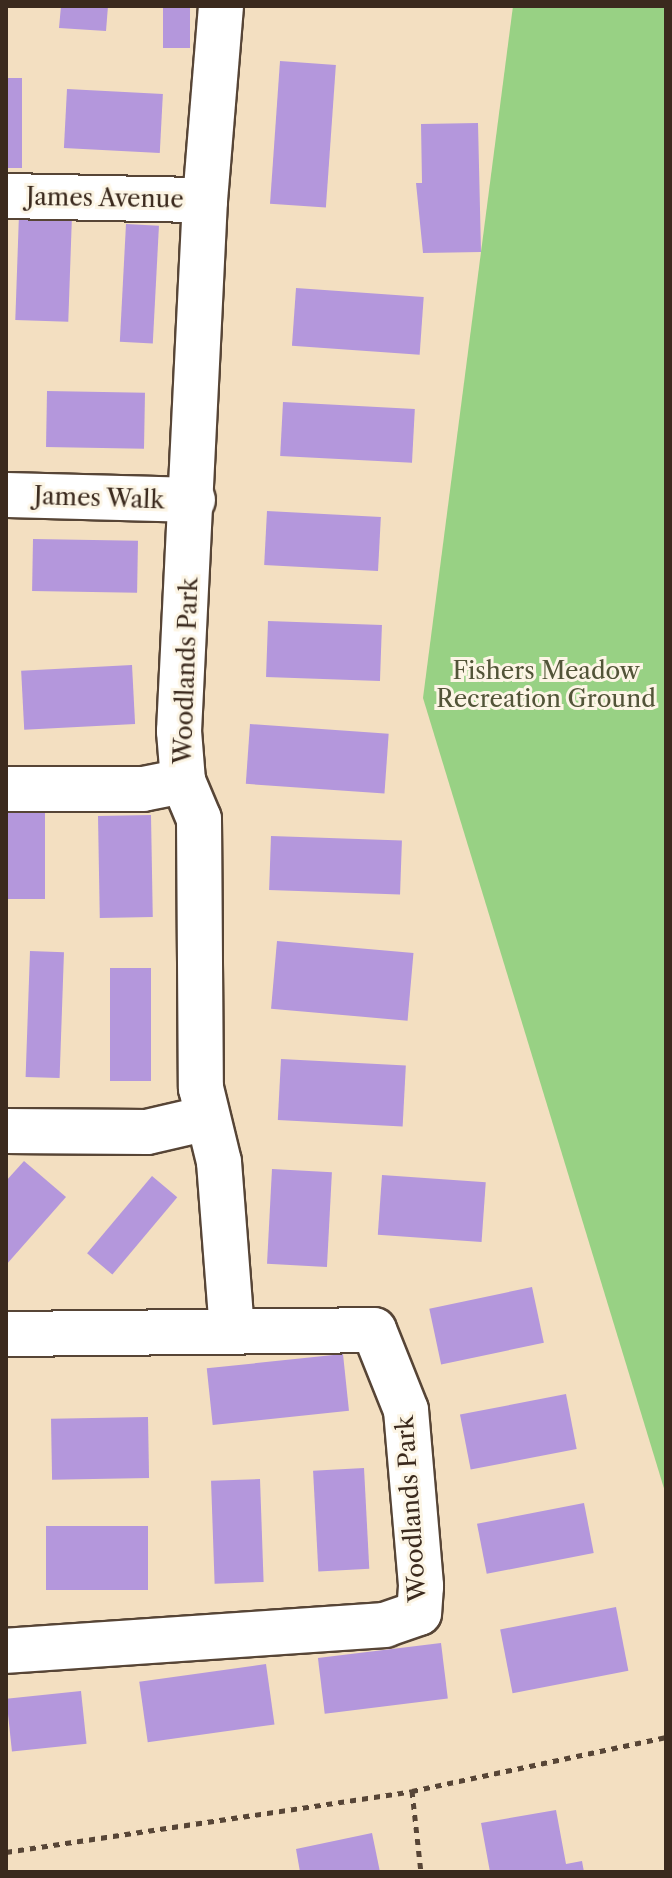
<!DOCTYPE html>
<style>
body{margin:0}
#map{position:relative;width:672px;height:1878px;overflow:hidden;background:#f3dfc1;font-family:"Libre Caslon Text",serif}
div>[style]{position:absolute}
.green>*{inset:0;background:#98d184}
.building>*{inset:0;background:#b497dc;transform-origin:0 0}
.path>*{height:5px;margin-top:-2.5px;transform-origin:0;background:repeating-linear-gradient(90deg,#574536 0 6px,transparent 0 12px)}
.roads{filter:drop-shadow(2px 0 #574536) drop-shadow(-2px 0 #574536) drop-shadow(0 2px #574536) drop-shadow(0 -2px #574536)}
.minor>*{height:44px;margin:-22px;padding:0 22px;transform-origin:22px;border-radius:22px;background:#fff}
span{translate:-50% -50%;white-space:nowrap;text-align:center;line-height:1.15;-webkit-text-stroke:6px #fcf5e5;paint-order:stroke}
.street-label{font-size:24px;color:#3b2a1e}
.park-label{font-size:24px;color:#525438}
.frame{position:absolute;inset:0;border:8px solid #3b2a1e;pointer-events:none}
</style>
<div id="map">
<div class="green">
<div style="clip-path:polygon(513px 6px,666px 6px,666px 1495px,423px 698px)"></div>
</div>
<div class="building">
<div style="clip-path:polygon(61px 6px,108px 6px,106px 31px,59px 28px)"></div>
<div style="left:163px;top:6px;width:27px;height:42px"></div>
<div style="left:280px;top:61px;width:56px;height:143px;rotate:4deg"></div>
<div style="left:6px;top:78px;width:16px;height:90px"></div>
<div style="left:67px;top:89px;width:96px;height:59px;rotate:3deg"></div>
<div style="clip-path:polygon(478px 123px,481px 252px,423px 253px,416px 183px,422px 183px,421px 124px)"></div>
<div style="left:19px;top:214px;width:53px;height:106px;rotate:2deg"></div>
<div style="left:126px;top:224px;width:33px;height:118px;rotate:3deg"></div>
<div style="left:296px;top:288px;width:128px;height:58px;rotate:4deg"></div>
<div style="left:47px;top:391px;width:98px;height:56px;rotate:1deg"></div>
<div style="left:283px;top:402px;width:132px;height:54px;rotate:3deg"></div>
<div style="left:267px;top:511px;width:114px;height:54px;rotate:3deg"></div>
<div style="left:33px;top:539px;width:105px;height:52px;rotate:1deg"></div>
<div style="left:268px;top:621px;width:114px;height:56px;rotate:2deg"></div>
<div style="left:132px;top:665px;width:59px;height:111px;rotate:87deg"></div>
<div style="left:250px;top:724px;width:139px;height:60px;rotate:4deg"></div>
<div style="left:6px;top:812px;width:39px;height:87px"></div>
<div style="left:151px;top:815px;width:102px;height:53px;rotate:89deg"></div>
<div style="left:271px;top:836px;width:131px;height:54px;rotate:2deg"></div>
<div style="left:277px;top:941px;width:137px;height:68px;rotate:5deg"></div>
<div style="left:30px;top:951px;width:34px;height:126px;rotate:2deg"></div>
<div style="left:110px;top:968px;width:41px;height:113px"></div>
<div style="left:281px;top:1059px;width:125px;height:61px;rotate:3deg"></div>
<div style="clip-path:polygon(24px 1161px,66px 1197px,6px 1265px,6px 1181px)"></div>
<div style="left:272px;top:1169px;width:60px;height:95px;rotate:3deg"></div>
<div style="left:382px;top:1175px;width:104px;height:60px;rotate:4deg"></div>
<div style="left:152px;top:1176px;width:33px;height:101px;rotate:40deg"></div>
<div style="left:532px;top:1287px;width:57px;height:105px;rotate:78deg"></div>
<div style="left:343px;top:1354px;width:57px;height:137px;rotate:84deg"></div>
<div style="left:566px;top:1394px;width:56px;height:108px;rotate:79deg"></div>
<div style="left:148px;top:1417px;width:61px;height:97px;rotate:89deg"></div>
<div style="left:364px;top:1468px;width:101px;height:51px;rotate:87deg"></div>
<div style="left:260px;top:1479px;width:103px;height:49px;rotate:88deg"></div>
<div style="left:584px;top:1503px;width:51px;height:109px;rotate:79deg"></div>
<div style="left:148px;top:1526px;width:64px;height:102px;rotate:90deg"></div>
<div style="left:616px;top:1607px;width:65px;height:118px;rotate:79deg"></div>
<div style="left:441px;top:1643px;width:56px;height:124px;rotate:83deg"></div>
<div style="left:266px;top:1664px;width:61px;height:128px;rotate:82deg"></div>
<div style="left:81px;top:1691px;width:53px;height:75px;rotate:84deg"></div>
<div style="clip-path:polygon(556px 1810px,566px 1864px,582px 1861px,584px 1872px,490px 1872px,481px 1823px)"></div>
<div style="clip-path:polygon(372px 1833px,380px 1872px,300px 1872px,296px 1849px)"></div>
</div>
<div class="path">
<div style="left:412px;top:1791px;width:81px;rotate:83.7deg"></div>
<div style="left:6px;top:1852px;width:411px;rotate:-8.5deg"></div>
<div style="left:412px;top:1791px;width:260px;rotate:-12deg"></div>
</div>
<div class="roads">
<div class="minor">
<div style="left:221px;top:6px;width:195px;rotate:94.7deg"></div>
<div style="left:205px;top:200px;width:532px;rotate:92.8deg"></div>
<div style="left:179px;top:731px;width:50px;rotate:85.4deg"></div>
<div style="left:183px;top:781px;width:41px;rotate:67.2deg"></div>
<div style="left:199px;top:819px;width:269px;rotate:89.6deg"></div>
<div style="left:201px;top:1088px;width:76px;rotate:76.3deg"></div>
<div style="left:219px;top:1162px;width:169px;rotate:85.6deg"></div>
<div style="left:6px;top:196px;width:199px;rotate:1.2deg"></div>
<div style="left:6px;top:495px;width:187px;rotate:1.5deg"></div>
<div style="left:6px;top:789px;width:137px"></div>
<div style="left:143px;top:789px;width:41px;rotate:-11.3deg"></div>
<div style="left:6px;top:1131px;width:141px;rotate:0.4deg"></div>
<div style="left:147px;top:1132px;width:62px;rotate:-13.1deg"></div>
<div style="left:6px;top:1334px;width:368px;rotate:-0.6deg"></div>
<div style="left:374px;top:1330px;width:86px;rotate:68.2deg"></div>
<div style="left:406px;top:1410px;width:177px;rotate:85.1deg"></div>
<div style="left:421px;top:1586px;width:27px;rotate:94deg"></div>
<div style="left:419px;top:1613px;width:36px;rotate:161deg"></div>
<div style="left:385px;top:1625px;width:380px;rotate:176.1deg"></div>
</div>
</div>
<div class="street-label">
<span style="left:105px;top:198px;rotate:1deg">James Avenue</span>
<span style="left:99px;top:498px;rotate:2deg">James Walk</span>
<span style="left:186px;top:671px;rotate:-88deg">Woodlands Park</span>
<span style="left:411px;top:1509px;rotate:-94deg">Woodlands Park</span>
</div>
<div class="park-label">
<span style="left:546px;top:685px">Fishers Meadow<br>Recreation Ground</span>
</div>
<div class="frame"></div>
</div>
